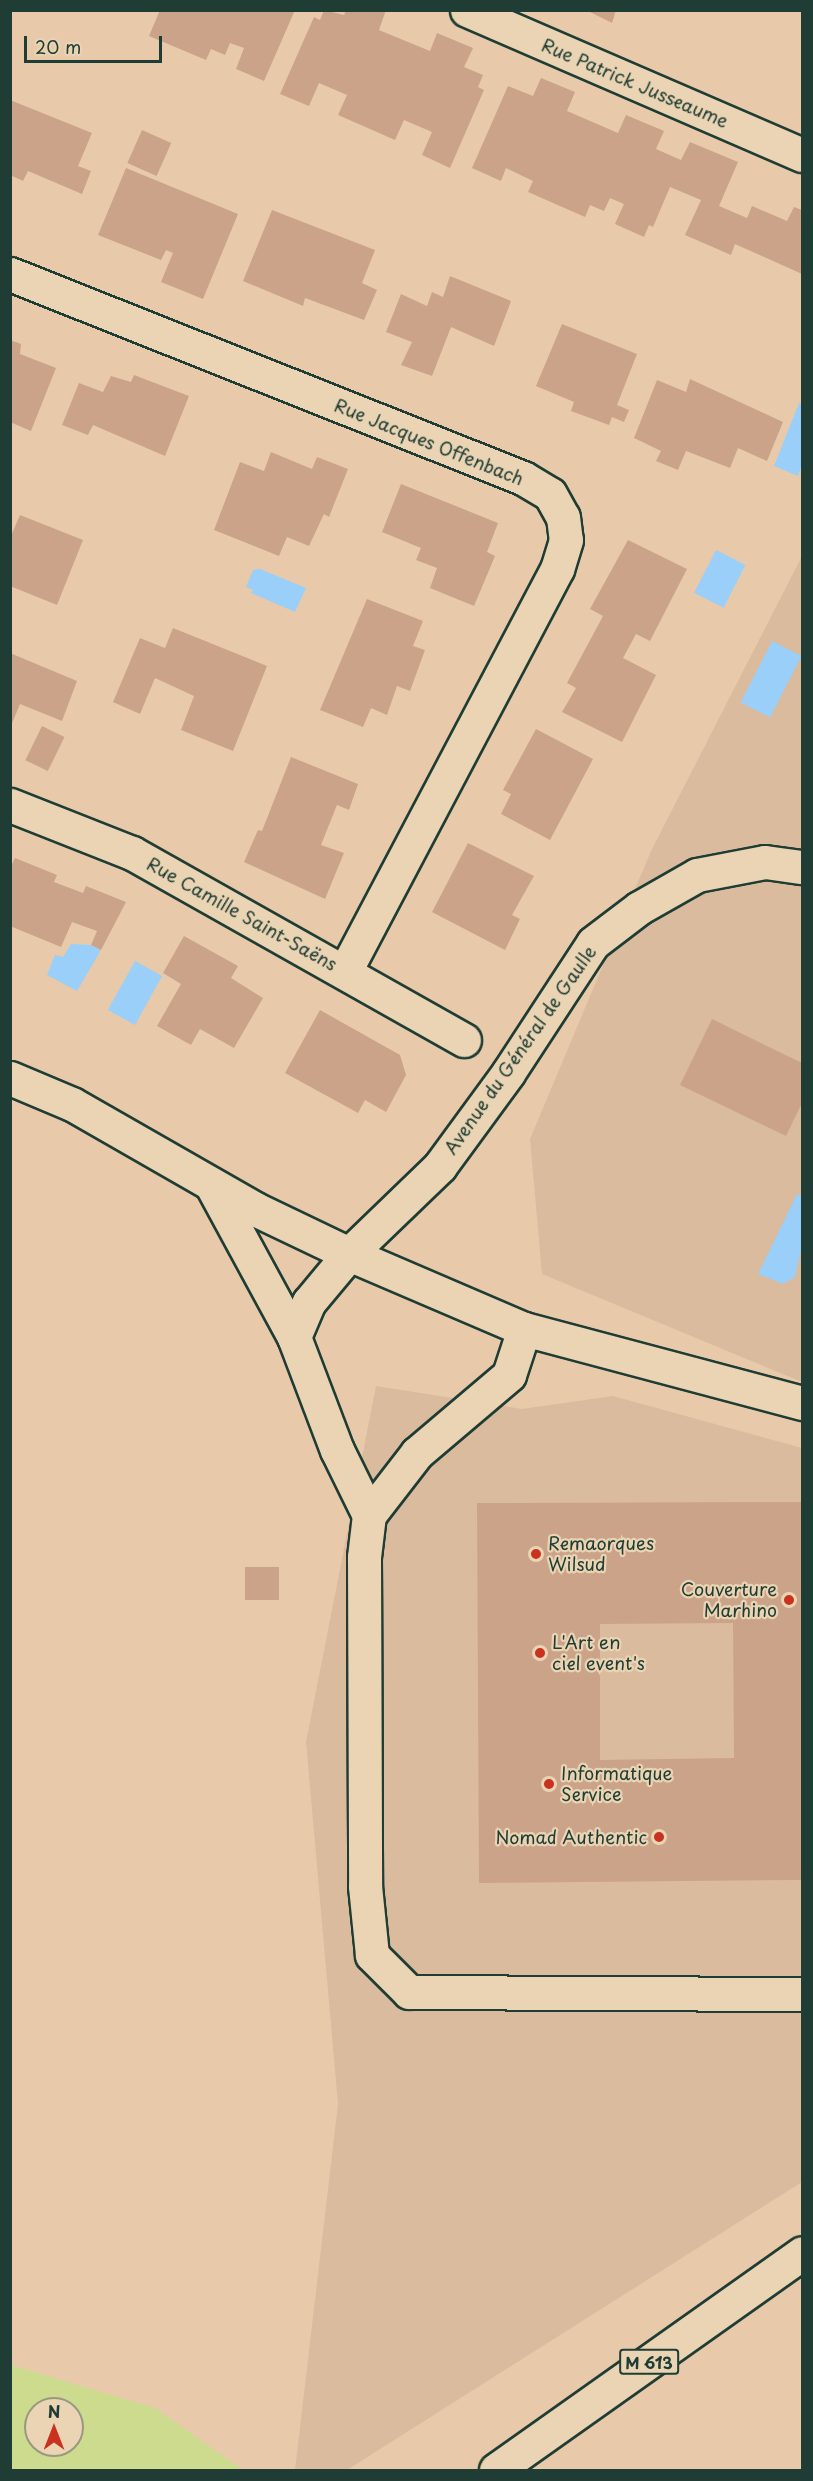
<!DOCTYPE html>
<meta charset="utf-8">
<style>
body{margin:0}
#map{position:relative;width:813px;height:2481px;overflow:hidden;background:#e8caaa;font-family:"Playpen Sans",sans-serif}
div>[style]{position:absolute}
.built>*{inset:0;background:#dbbb9e}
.green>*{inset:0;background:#cddb8e}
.water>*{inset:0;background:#99cff8;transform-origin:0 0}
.building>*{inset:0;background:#cba389;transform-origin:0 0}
.roads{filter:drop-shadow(2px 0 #1f3d34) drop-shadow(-2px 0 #1f3d34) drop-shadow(0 2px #1f3d34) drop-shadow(0 -2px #1f3d34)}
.minor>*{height:33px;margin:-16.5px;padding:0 16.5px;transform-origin:16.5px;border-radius:16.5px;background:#ead4b3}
.primary>*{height:33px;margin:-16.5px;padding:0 16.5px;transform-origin:16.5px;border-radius:16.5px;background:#ead4b3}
.dots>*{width:16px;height:16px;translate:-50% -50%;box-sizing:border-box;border:3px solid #ead4b3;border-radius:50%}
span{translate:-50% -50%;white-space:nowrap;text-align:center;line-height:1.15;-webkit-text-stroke:4.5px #ead4b3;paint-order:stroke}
.shield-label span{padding:2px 4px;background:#ead4b3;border:2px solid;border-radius:4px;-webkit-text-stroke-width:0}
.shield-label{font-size:16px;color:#1f3d34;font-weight:700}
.street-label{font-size:18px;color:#1f3d34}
.poi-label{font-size:18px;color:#1f3d34}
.left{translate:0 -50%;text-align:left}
.right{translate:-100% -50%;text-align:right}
.frame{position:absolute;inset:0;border:12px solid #1f3d34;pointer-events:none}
.north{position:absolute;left:24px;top:2397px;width:60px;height:60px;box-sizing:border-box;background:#ead4b3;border:2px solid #999880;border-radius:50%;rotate:0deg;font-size:16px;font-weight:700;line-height:24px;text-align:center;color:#1f3d34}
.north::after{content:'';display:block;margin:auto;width:21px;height:27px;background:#c8321e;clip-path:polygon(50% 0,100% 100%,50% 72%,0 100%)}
.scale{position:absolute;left:24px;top:36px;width:138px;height:27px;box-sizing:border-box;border:3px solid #1f3d34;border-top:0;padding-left:8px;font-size:18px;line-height:21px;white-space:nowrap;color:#1f3d34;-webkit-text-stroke:4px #ead4b3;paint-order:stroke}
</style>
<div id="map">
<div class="built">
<div style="clip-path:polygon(802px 556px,802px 1382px,542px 1274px,530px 1139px,651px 851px)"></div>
<div style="clip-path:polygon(376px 1386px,522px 1409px,613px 1396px,802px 1448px,802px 2182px,347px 2470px,295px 2470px,338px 2104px,306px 1742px)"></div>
</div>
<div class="green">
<div style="clip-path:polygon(evenodd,11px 2365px,155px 2408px,243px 2470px,11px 2470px,11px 2365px,36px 2409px,72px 2409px,72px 2445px,36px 2445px,36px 2409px)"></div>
</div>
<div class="water">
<div style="clip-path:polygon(799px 403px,802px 405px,802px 465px,798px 476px,774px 466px)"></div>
<div style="left:716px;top:550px;width:33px;height:48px;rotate:27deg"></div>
<div style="clip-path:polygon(260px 569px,306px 588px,295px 612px,251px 593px,253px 590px,246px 587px,253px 570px)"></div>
<div style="left:772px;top:641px;width:33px;height:69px;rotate:27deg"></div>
<div style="clip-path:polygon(71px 944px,91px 945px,101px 950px,77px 991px,47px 975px,55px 955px,63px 957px)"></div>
<div style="left:135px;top:961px;width:31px;height:56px;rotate:29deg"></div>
<div style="clip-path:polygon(797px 1194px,802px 1196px,802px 1245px,795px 1277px,783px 1284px,758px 1274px)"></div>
</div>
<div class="building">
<div style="clip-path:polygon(160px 10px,295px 10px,264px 81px,236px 69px,244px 48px,230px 43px,225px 55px,211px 49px,206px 60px,149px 36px)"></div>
<div style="clip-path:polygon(324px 10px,344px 15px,346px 10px,386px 10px,379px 30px,430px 51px,437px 33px,473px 48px,464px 67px,483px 75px,478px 87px,484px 90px,450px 168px,422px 155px,432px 132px,404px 120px,395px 140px,338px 115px,347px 95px,319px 83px,309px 106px,280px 94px,314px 17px,320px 20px)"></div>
<div style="clip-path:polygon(586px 10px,616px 10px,612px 23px)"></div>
<div style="clip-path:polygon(541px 78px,575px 92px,567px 111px,618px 133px,626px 115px,664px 131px,656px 149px,681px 160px,690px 142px,738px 162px,719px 206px,747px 218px,752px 206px,787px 221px,794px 207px,802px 210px,802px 274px,735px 244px,731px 255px,685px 235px,701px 200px,670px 187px,653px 227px,649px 225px,644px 237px,615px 224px,624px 204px,610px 198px,604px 211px,590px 205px,585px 217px,528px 192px,533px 181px,506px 168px,501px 181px,472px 168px,508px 86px,533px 96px)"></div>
<div style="clip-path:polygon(10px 100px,92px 133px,78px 166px,91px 171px,82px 194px,28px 171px,23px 181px,10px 175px)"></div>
<div style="left:142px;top:130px;width:32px;height:36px;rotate:24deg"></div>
<div style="clip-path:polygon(126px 168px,238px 214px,203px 299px,161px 282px,173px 253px,166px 250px,161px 260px,98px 235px)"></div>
<div style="clip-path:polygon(272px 210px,375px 250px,362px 283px,377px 290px,364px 320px,305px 298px,303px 306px,243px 281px)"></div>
<div style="clip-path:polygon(450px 276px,511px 301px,494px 346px,451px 327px,432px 376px,401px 365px,412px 342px,386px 332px,401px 294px,427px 306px,432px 292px,443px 297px)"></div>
<div style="clip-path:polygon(562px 324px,637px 354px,617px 405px,629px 410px,624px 422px,612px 417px,609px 425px,571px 411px,574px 402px,536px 386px)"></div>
<div style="clip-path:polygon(10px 340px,21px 344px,20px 354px,56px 368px,31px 431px,10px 422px)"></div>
<div style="clip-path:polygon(134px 375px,189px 396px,165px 456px,93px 425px,88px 435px,62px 425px,79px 383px,103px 392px,111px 376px,131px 382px)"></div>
<div style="clip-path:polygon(690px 379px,783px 422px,767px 461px,738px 448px,730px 468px,686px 451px,678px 470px,656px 461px,661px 451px,634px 438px,657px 380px,686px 392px)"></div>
<div style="clip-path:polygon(271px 452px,312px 469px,317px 457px,348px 469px,329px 517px,324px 514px,309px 546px,287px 537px,279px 556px,214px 530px,240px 462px,264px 471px)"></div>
<div style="clip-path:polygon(401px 484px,498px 523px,487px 552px,495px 556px,474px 606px,430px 588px,437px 568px,416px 560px,421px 548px,382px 532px)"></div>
<div style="clip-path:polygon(20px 515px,83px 540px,57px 605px,10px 586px,10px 538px)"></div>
<div style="clip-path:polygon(628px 540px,687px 569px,650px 641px,636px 634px,623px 658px,656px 675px,622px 742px,562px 712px,576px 688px,567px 683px,603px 616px,590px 609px)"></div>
<div style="clip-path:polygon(367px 599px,423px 621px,413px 646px,425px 650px,410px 691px,397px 686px,387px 715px,371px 708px,363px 727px,320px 710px)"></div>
<div style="clip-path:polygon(173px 628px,267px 666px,233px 751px,181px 730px,194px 696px,155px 678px,140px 714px,113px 702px,140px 638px,165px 648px)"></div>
<div style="clip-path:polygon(10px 653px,77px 681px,62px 721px,20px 704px,10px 728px)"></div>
<div style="left:42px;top:726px;width:25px;height:38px;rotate:26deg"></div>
<div style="clip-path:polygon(536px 729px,593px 759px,550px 840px,501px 814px,511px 794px,503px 790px)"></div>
<div style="clip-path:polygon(291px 757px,358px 784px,349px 810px,337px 805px,321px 845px,344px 853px,325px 899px,244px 862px,258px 830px,262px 831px)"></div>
<div style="clip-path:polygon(468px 843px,534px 876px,512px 915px,520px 919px,505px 950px,432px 912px)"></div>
<div style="clip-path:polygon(15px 858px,57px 875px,54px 882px,83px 893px,86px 886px,126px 902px,101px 950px,91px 945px,97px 931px,72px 922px,61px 947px,10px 926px,10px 868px)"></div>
<div style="clip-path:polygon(184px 936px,238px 966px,231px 978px,263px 998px,234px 1048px,200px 1029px,191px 1045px,157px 1026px,181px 984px,163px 973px)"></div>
<div style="clip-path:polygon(320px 1010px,400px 1055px,406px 1075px,386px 1112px,365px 1100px,358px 1113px,285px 1073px)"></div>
<div style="clip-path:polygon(712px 1019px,802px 1063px,802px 1103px,786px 1136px,680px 1085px)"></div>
<div style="clip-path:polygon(evenodd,802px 1502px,802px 1880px,479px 1883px,477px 1503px,802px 1502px,733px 1623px,734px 1758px,600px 1760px,600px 1624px,733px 1623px)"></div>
<div style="left:245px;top:1567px;width:34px;height:33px"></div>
</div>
<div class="roads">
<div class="minor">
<div style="left:467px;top:10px;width:365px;rotate:23.4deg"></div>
<div style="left:10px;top:274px;width:552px;rotate:21.69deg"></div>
<div style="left:523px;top:478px;width:31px;rotate:31deg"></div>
<div style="left:550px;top:494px;width:26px;rotate:61deg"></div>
<div style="left:563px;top:517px;width:23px;rotate:83deg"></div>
<div style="left:566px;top:540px;width:30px;rotate:107deg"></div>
<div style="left:557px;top:569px;width:454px;rotate:117.8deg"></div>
<div style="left:10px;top:805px;width:131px;rotate:21.5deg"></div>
<div style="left:132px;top:853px;width:381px;rotate:29.4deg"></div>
<div style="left:10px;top:1078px;width:67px;rotate:22.8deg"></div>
<div style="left:72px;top:1104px;width:211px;rotate:29.8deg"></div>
<div style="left:255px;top:1209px;width:104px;rotate:25.6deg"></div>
<div style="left:349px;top:1254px;width:127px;rotate:-44deg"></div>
<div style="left:440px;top:1166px;width:115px;rotate:-53.8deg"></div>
<div style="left:508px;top:1073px;width:155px;rotate:-56.8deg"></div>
<div style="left:593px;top:943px;width:58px;rotate:-37.3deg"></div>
<div style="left:639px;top:908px;width:67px;rotate:-29.6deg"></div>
<div style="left:697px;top:875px;width:69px;rotate:-10.8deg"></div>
<div style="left:765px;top:862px;width:37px;rotate:8deg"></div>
<div style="left:211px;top:1184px;width:174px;rotate:61.5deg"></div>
<div style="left:294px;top:1337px;width:121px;rotate:69.2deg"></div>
<div style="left:337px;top:1450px;width:72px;rotate:63.8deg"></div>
<div style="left:524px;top:1329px;width:48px;rotate:108.1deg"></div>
<div style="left:509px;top:1375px;width:121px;rotate:139.7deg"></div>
<div style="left:417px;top:1453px;width:78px;rotate:127.7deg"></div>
<div style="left:369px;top:1515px;width:42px;rotate:96.8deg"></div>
<div style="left:364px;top:1557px;width:329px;rotate:89.8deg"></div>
<div style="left:365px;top:1886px;width:69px;rotate:84.2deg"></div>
<div style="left:372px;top:1955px;width:52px;rotate:45deg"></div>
<div style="left:409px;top:1992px;width:393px;rotate:0.3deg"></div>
<div style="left:294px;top:1337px;width:38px;rotate:-67deg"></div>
<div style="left:309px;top:1302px;width:62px;rotate:-50.2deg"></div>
<div style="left:349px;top:1254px;width:190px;rotate:23.2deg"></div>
<div style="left:524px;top:1329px;width:288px;rotate:14.9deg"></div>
</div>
<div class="primary">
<div style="left:496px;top:2470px;width:375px;rotate:-35.3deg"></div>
</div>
</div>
<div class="dots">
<div style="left:536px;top:1554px;background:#c8321e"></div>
<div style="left:789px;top:1600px;background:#c8321e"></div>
<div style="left:540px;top:1653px;background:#c8321e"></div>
<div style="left:549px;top:1784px;background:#c8321e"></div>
<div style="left:659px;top:1837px;background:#c8321e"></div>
</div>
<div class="shield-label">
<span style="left:649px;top:2362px">M 613</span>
</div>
<div class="street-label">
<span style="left:635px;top:83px;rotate:23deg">Rue Patrick Jusseaume</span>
<span style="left:429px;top:442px;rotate:22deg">Rue Jacques Offenbach</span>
<span style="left:242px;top:914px;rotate:29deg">Rue Camille Saint-Saëns</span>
<span style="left:520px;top:1050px;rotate:-55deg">Avenue du Général de Gaulle</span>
</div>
<div class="poi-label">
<span class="left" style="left:548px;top:1554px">Remaorques<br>Wilsud</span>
<span class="right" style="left:777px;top:1600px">Couverture<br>Marhino</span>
<span class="left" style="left:552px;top:1653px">L'Art en<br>ciel event's</span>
<span class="left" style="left:561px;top:1784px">Informatique<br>Service</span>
<span class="right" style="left:647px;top:1837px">Nomad Authentic</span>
</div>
<div class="frame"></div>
<div class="north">N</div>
<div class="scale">20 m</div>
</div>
